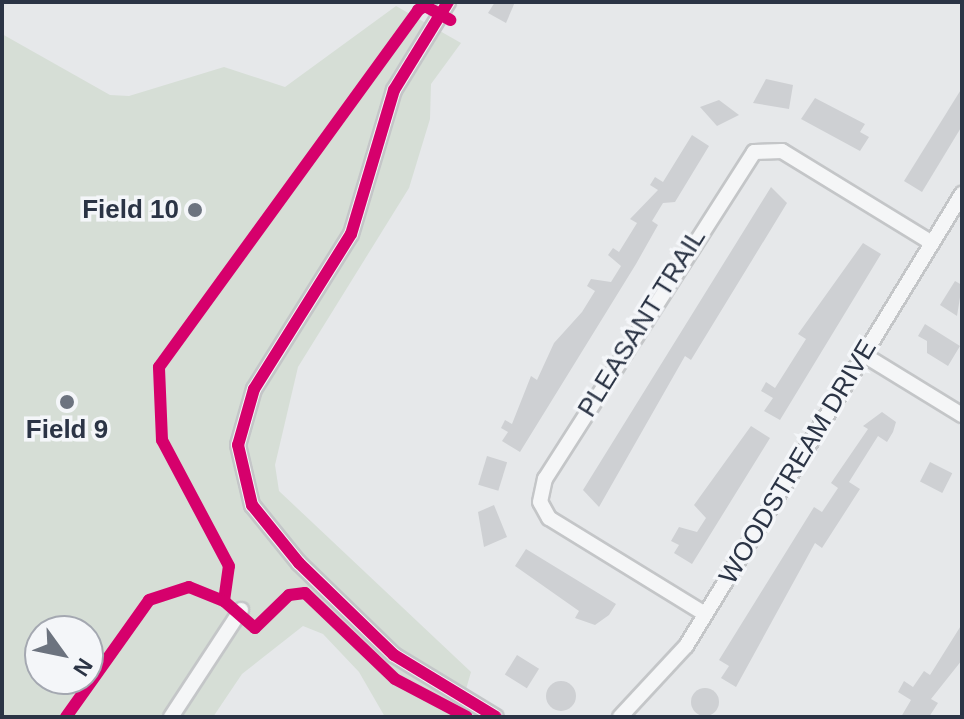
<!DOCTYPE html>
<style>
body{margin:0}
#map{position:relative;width:964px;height:719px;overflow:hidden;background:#e6e8ea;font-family:Helvetica,sans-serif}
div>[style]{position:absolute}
.green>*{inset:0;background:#d6ded6}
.building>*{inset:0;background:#ced0d3;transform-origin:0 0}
.round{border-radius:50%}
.roads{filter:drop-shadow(2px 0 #c4c6c8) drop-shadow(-2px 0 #c4c6c8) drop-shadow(0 2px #c4c6c8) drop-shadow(0 -2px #c4c6c8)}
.street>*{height:14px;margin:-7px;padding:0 7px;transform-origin:7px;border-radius:7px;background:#f5f6f7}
.cycleway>*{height:12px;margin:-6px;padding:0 6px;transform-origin:6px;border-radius:6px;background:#d6006c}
.dots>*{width:22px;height:22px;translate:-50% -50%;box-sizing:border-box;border:4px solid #f4f6f9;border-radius:50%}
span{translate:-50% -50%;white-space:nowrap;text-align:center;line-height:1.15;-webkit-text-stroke:7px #f4f6f9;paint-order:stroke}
.poi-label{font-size:26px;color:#2b3445;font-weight:700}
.right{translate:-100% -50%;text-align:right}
.street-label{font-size:26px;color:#2b3445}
.frame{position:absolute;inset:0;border:4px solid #2b3445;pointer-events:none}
.north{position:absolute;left:24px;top:615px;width:80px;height:80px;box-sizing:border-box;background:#f4f6f9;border:2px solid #a4a8b1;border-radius:50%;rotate:123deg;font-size:22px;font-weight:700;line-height:32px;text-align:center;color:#2b3445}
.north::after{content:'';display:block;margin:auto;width:28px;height:36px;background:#6c737f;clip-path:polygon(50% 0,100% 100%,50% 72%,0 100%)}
</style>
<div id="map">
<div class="green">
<div style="clip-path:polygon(evenodd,396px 6px,461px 43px,431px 84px,430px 119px,409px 188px,298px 367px,275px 465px,279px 491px,471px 672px,458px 717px,385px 717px,359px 672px,323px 634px,303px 626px,242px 674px,213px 717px,2px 717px,2px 34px,110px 95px,129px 96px,224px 67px,285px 87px,396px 6px,40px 631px,88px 631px,88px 679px,40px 679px,40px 631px)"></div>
</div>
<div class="building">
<div style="clip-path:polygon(495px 2px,515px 2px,506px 23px,488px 13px)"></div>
<div style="clip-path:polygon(766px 79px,793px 85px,789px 109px,753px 103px)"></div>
<div style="clip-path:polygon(962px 88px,962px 126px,922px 192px,904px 181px)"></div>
<div style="clip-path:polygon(815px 98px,865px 124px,860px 132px,869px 137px,860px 151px,801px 119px)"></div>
<div style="clip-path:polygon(719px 100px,739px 115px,717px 126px,700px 107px)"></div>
<div style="clip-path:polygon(692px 135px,709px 146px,675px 202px,663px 203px,652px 221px,658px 225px,636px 264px,520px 452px,502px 441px,508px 432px,501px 428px,505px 420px,512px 424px,531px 376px,537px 380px,554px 343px,582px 312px,595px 291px,587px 286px,591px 279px,611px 282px,621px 266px,608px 255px,613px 248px,619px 252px,637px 223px,630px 219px,658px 190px,650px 185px,655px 177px,663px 182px)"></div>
<div style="clip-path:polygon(771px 187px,787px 203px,691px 360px,685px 356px,599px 507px,583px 490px)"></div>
<div style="clip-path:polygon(863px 243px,881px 254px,780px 420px,764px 411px,773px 398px,761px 391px,766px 382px,775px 388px,806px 339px,798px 334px)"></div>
<div style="clip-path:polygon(955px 281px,962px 285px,957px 316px,940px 305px)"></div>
<div style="clip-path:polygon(925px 324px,960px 346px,948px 366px,927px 353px,927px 341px,918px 336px)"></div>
<div style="clip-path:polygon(882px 412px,896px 422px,893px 432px,887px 442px,878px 436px,849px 482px,860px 489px,822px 548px,815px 543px,736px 687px,721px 678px,729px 666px,719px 660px,814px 507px,822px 512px,838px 488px,831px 483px,868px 429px,863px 426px)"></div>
<div style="clip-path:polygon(751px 426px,770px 438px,692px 564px,674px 553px,679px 545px,671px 541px,679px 527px,697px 532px,706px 518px,694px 505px)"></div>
<div style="left:487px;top:456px;width:21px;height:30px;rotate:17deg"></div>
<div style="left:930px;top:462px;width:25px;height:22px;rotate:27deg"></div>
<div style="clip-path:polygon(494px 505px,507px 537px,484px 547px,478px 512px)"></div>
<div style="clip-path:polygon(526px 549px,616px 604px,609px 615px,595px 625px,575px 618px,579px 611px,515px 566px)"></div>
<div style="clip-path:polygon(962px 624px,962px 660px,931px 699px,938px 703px,929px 717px,901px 717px,911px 700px,898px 692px,904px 681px,913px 687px,924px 671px,930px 675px)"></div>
<div style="left:517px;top:655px;width:26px;height:23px;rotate:32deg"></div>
<div class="round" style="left:546px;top:681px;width:30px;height:30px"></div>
<div class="round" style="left:691px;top:688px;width:28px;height:28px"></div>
</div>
<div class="roads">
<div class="street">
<div style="left:448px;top:2px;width:103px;rotate:121.5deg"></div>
<div style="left:394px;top:90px;width:150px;rotate:106.6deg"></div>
<div style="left:351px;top:234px;width:183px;rotate:122deg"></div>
<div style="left:254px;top:389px;width:58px;rotate:105.9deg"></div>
<div style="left:238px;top:445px;width:62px;rotate:76.9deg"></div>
<div style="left:252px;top:505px;width:75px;rotate:51deg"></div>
<div style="left:299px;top:563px;width:132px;rotate:44.1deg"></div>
<div style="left:394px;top:655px;width:119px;rotate:31.3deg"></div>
<div style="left:864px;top:355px;width:115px;rotate:31.5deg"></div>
<div style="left:705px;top:614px;width:183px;rotate:-148.4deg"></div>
<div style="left:549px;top:518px;width:18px;rotate:-119deg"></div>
<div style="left:540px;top:502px;width:24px;rotate:-78deg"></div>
<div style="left:545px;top:479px;width:388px;rotate:-57.4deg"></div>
<div style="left:754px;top:152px;width:28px;rotate:-2deg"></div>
<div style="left:782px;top:151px;width:176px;rotate:31.5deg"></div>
<div style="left:171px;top:717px;width:128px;rotate:-56.8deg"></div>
<div style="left:620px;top:717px;width:97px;rotate:-47.1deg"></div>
<div style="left:686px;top:646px;width:530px;rotate:-58.59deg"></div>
</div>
</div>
<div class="cycleway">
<div style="left:448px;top:2px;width:103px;rotate:121.5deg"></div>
<div style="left:394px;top:90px;width:150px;rotate:106.6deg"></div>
<div style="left:351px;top:234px;width:183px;rotate:122deg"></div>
<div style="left:254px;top:389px;width:58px;rotate:105.9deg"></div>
<div style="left:238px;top:445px;width:62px;rotate:76.9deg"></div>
<div style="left:252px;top:505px;width:75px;rotate:51deg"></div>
<div style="left:299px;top:563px;width:132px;rotate:44.1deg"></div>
<div style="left:394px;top:655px;width:119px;rotate:31.3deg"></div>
<div style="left:224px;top:601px;width:35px;rotate:-82deg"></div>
<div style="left:229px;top:566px;width:143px;rotate:-118deg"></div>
<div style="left:162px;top:440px;width:73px;rotate:-92.4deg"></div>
<div style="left:159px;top:367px;width:441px;rotate:-54deg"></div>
<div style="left:418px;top:10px;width:8px;rotate:-30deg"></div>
<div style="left:425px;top:6px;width:29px;rotate:29deg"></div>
<div style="left:66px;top:717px;width:143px;rotate:-54.6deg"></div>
<div style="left:149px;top:600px;width:42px;rotate:-18deg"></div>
<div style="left:189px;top:587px;width:38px;rotate:22deg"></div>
<div style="left:224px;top:601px;width:41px;rotate:41.1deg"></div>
<div style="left:255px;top:628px;width:47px;rotate:-44.1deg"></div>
<div style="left:289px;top:595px;width:16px;rotate:-7deg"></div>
<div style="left:305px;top:593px;width:124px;rotate:43.7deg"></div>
<div style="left:395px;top:679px;width:81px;rotate:27.8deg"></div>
</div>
<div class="dots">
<div style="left:195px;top:210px;background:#6c737f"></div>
<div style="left:67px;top:402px;background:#6c737f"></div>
</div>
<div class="poi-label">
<span class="right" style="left:179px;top:210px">Field 10</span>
<span style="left:67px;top:430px">Field 9</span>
</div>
<div class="street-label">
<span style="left:642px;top:323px;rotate:-58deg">PLEASANT TRAIL</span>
<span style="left:798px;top:462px;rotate:-59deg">WOODSTREAM DRIVE</span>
</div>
<div class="frame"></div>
<div class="north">N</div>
</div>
